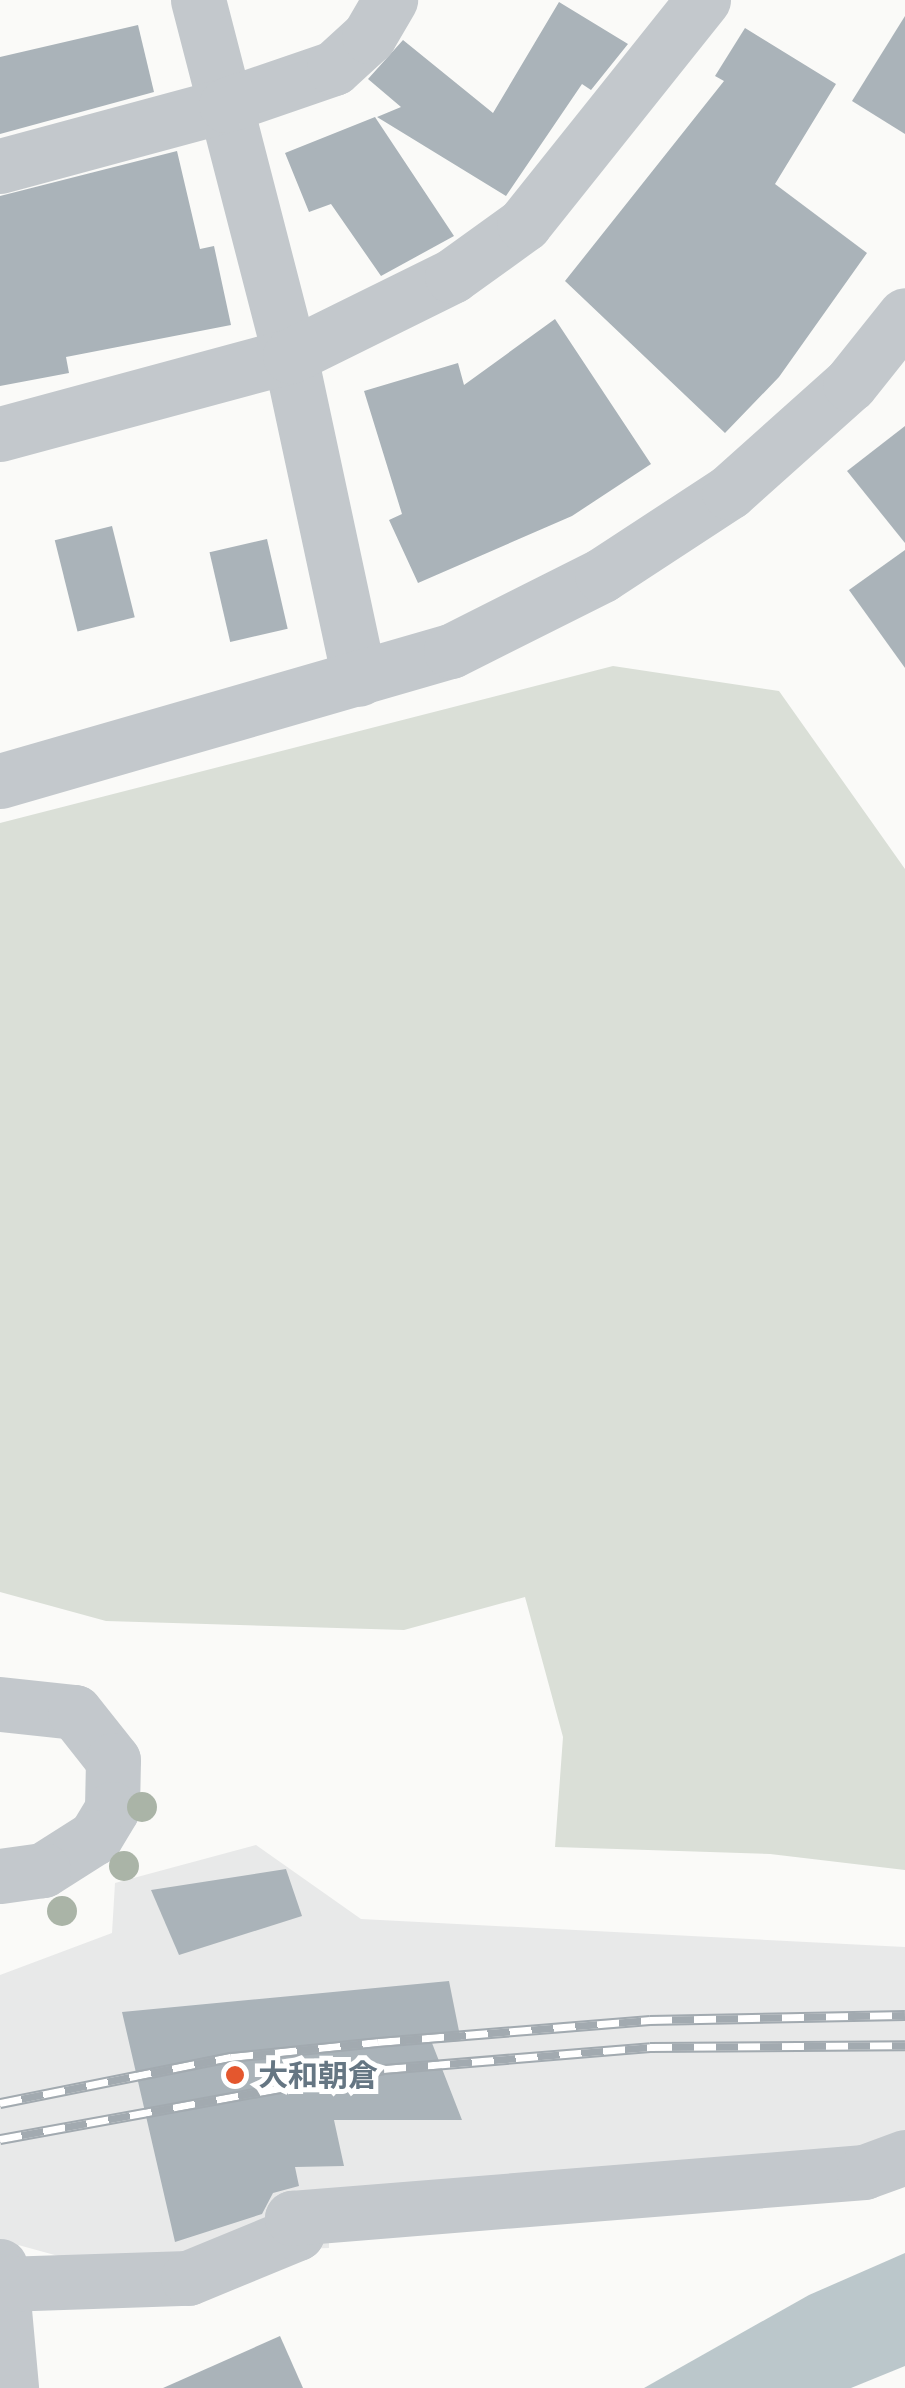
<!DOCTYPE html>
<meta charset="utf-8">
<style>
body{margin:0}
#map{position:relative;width:905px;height:2388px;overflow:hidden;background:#fafaf8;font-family:"Open Sans","Noto Sans JP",sans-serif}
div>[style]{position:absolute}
.built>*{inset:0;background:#e8e9e9}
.green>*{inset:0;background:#dadfd7}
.water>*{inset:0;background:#bbc7cb}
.building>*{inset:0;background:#aab3b9;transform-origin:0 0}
.minor>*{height:55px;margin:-27.5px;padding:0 27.5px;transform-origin:27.5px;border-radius:27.5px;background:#c3c8cc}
.rail>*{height:11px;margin-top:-5.5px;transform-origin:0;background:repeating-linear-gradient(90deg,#fff 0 22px,#a2aab0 0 44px);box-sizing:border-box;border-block:2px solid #a2aab0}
.trees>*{width:30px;height:30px;margin:-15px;border-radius:50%;background:#aab4a7}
.dots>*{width:28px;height:28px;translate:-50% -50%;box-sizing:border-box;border:5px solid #fff;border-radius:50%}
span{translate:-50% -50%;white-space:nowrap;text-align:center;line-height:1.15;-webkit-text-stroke:10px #fff;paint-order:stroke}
.poi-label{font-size:30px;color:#657683;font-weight:700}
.left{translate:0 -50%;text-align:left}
</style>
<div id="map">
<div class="built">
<div style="clip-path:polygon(256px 1845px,361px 1919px,905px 1947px,905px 2135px,854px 2162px,329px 2200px,329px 2248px,62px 2257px,0 2240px,0 1975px,112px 1933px,115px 1883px)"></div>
</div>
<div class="green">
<div style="clip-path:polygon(613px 666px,779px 691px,905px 869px,905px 1870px,770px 1854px,555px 1847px,563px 1737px,525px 1597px,404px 1630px,106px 1621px,0 1592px,0 823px)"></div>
</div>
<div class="water">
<div style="clip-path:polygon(905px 2253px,905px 2366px,851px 2388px,644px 2388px,809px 2295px)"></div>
</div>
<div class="building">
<div style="clip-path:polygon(559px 2px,628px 44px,591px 90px,582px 84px,506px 196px,377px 117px,401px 107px,368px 79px,403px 40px,493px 113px)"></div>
<div style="clip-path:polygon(905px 16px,905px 134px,852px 101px)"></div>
<div style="clip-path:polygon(138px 25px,154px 92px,0 134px,0 57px)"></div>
<div style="clip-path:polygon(745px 28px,836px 84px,775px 184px,867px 253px,779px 377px,725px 433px,565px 281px,724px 81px,715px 76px)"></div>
<div style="clip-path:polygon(375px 117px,454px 236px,381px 276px,331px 204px,309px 212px,285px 153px)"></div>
<div style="clip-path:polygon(177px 151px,200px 249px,214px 246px,231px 325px,66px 357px,69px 373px,0 386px,0 196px)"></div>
<div style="clip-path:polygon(555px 319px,651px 464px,572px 516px,418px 583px,389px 520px,402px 514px,364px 391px,458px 363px,464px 385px)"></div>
<div style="clip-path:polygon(905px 426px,905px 543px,847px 471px)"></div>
<div style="left:112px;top:526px;width:94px;height:59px;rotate:76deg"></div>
<div style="left:267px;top:539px;width:92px;height:59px;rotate:77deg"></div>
<div style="clip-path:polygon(905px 550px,905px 668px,849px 590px)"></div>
<div style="clip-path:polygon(286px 1869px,302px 1916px,179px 1955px,151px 1890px)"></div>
<div style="clip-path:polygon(449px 1981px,461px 2041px,432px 2043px,462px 2120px,334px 2120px,344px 2166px,295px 2167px,299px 2186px,273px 2193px,262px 2214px,175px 2242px,122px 2012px)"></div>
<div style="clip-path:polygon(280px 2336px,303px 2388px,163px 2388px)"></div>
</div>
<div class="minor">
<div style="left:198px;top:0;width:368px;rotate:75.5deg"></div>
<div style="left:290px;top:356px;width:330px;rotate:77.9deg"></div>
<div style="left:0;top:166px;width:234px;rotate:-15.1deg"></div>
<div style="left:226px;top:105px;width:114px;rotate:-18.9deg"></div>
<div style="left:334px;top:68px;width:47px;rotate:-42.4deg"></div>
<div style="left:369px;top:36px;width:42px;rotate:-59.7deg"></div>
<div style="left:0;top:434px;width:300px;rotate:-15.1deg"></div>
<div style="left:290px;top:356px;width:181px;rotate:-26.3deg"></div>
<div style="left:452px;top:276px;width:89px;rotate:-35.8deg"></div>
<div style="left:524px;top:224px;width:287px;rotate:-51.4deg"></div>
<div style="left:0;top:781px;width:469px;rotate:-16.1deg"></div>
<div style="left:451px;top:651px;width:169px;rotate:-26.7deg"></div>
<div style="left:602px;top:575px;width:152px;rotate:-33.2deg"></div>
<div style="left:729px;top:492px;width:162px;rotate:-41.8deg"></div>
<div style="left:850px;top:384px;width:88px;rotate:-51.4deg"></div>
<div style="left:0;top:1704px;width:75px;rotate:6.1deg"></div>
<div style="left:75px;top:1712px;width:61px;rotate:51.6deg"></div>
<div style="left:113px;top:1760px;width:49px;rotate:91.2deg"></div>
<div style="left:112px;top:1809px;width:33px;rotate:121deg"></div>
<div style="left:95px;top:1837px;width:62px;rotate:147.6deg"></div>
<div style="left:43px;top:1870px;width:43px;rotate:172.1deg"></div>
<div style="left:0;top:2266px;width:122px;rotate:84.8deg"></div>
<div style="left:3px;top:2284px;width:185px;rotate:-1.9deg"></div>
<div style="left:188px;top:2278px;width:118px;rotate:-22.4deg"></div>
<div style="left:297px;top:2233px;width:16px;rotate:-108deg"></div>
<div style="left:292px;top:2218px;width:574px;rotate:-4.6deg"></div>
<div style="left:864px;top:2172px;width:44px;rotate:-20.1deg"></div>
</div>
<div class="rail">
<div style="left:0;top:2103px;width:236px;rotate:-11.3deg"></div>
<div style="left:231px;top:2057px;width:148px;rotate:-5.8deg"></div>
<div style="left:378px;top:2042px;width:273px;rotate:-4.6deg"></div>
<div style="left:650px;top:2020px;width:255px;rotate:-1.1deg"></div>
<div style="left:0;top:2139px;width:390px;rotate:-10.3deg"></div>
<div style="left:384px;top:2069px;width:267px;rotate:-4.7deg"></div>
<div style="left:650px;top:2047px;width:255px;rotate:-0.4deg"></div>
</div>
<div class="trees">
<div style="left:142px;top:1807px"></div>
<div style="left:124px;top:1866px"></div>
<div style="left:62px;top:1911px"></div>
</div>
<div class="dots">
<div style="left:235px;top:2075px;background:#e4572e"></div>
</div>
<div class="poi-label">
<span class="left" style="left:258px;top:2075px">大和朝倉</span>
</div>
</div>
